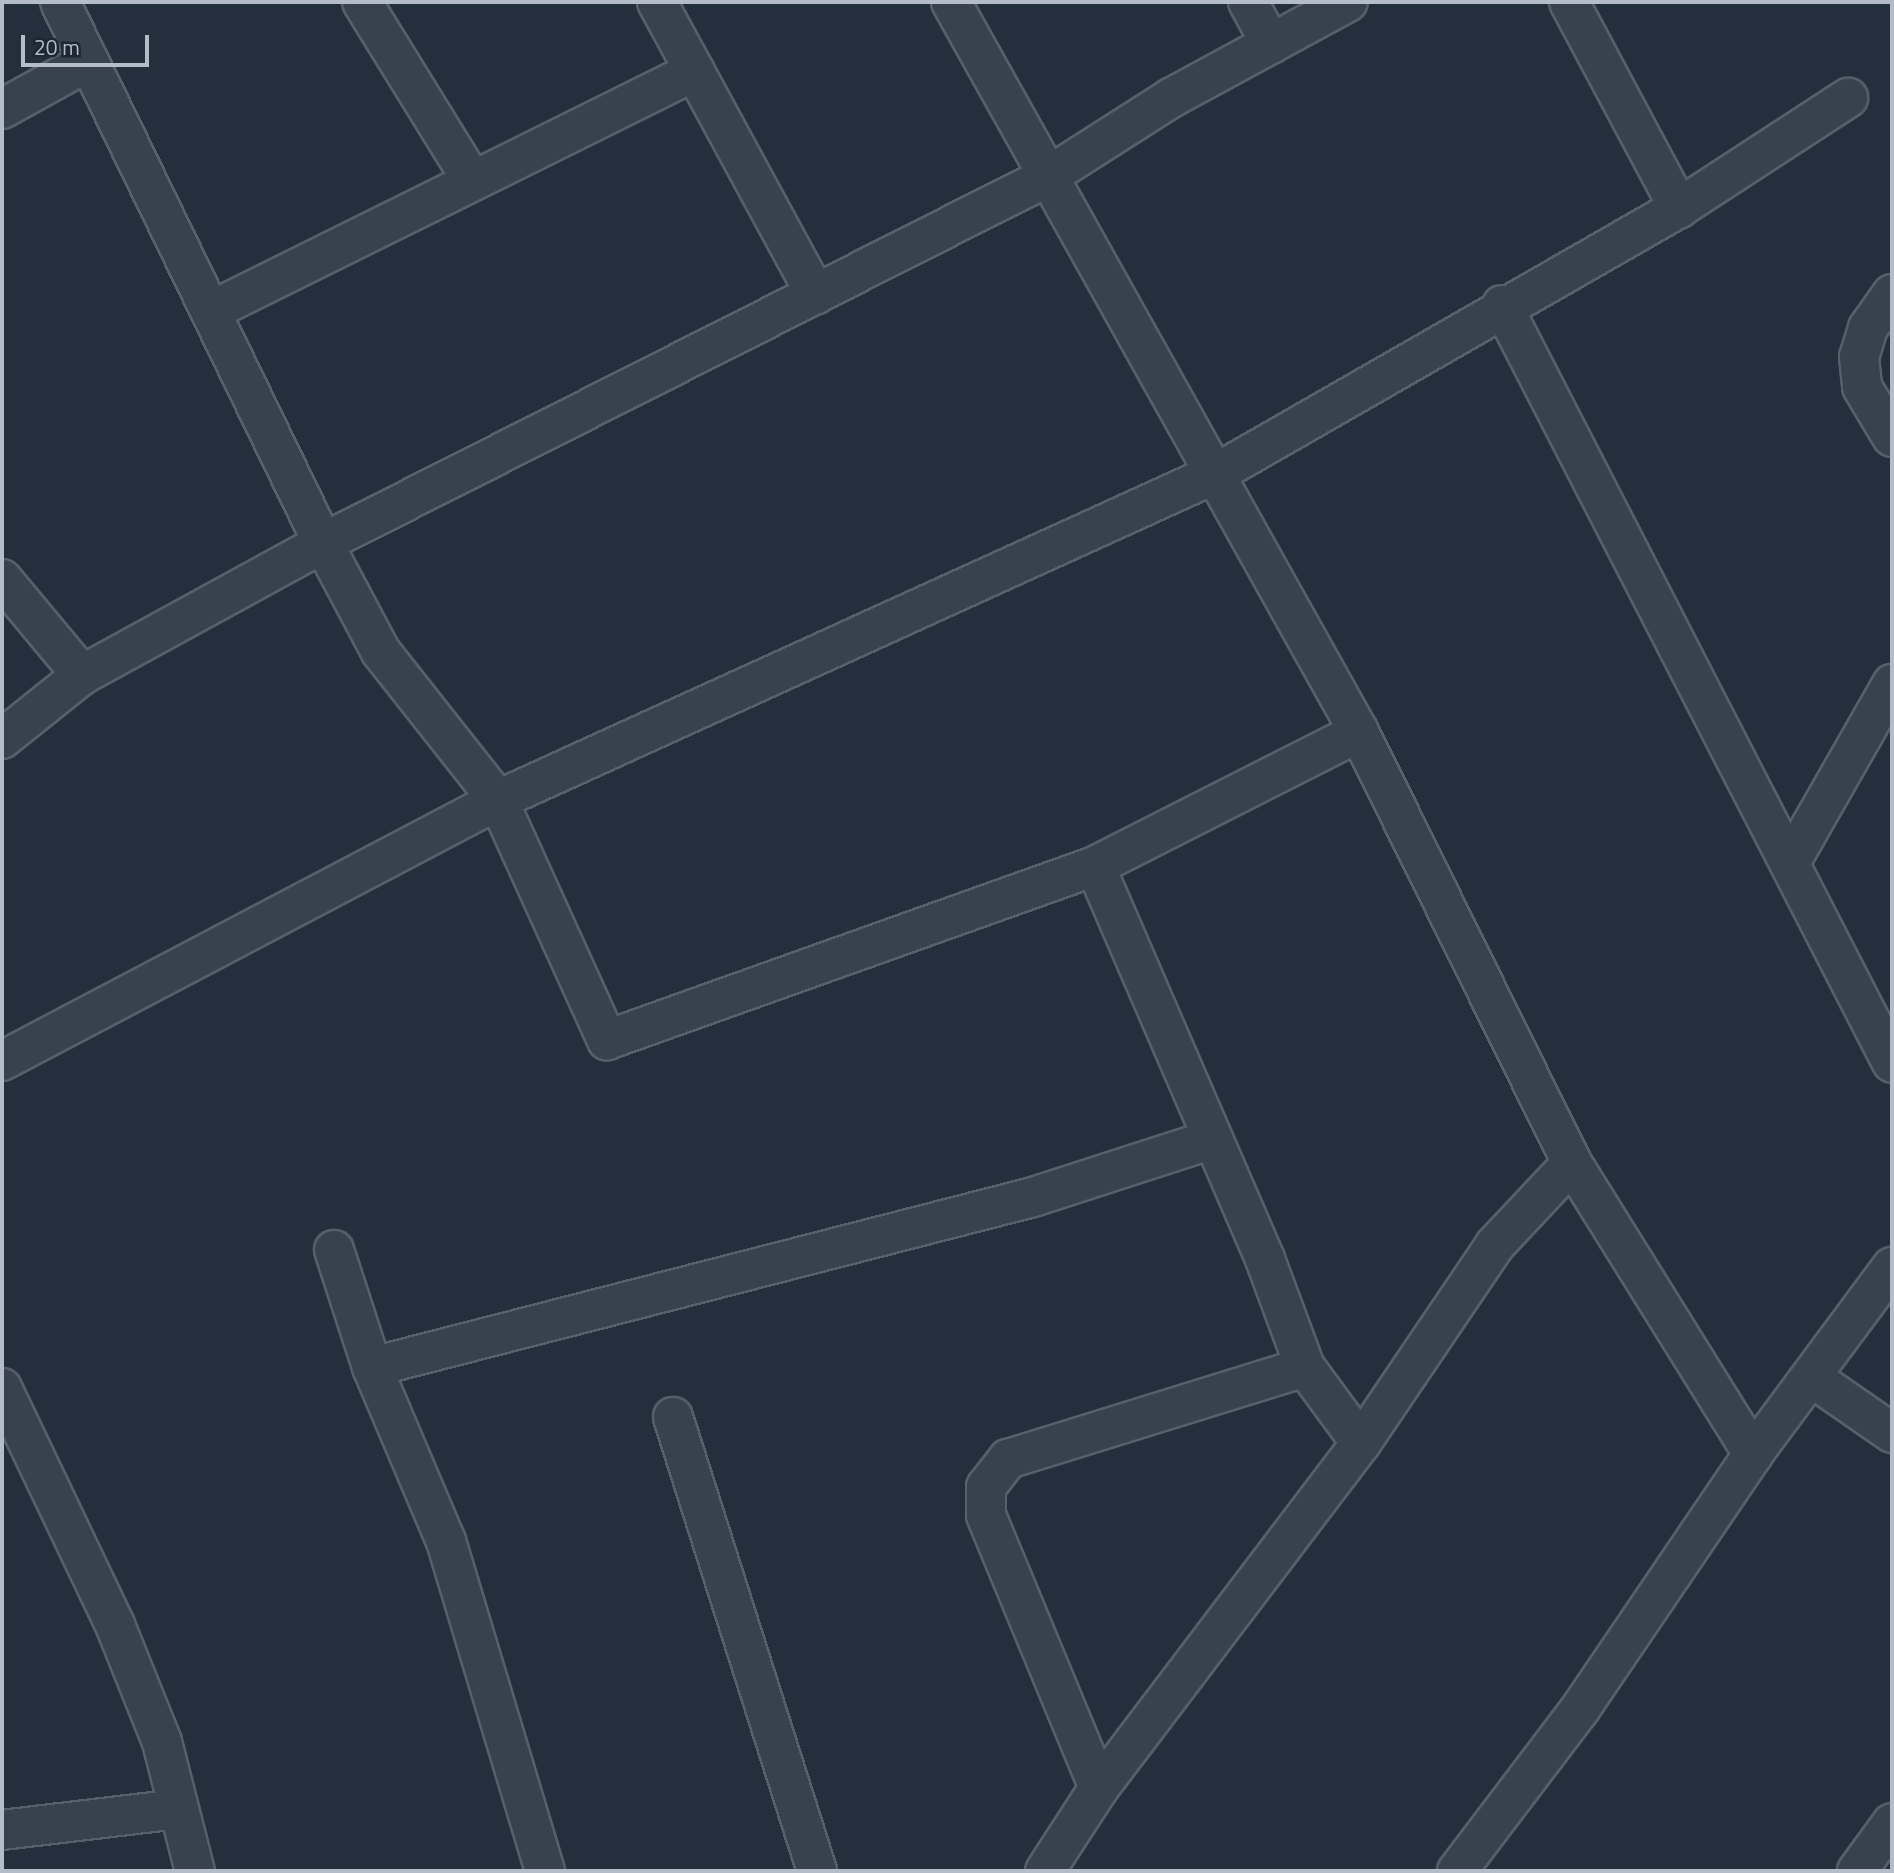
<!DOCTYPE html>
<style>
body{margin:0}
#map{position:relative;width:1894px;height:1873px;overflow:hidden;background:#242f3e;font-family:"Titillium Web",sans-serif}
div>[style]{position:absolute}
.roads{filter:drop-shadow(2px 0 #565f6c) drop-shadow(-2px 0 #565f6c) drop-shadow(0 2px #565f6c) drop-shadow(0 -2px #565f6c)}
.minor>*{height:38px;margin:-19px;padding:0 19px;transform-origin:19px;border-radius:19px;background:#38414e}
span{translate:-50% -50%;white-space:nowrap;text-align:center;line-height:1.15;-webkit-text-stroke:7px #1d2633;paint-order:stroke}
.frame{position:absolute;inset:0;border:4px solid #b4bcc9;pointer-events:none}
.scale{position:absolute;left:21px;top:35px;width:128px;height:32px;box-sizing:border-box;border:4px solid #b4bcc9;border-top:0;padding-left:9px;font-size:21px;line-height:24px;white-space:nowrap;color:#b4bcc9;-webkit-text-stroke:5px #1d2633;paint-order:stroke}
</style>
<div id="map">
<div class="roads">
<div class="minor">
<div style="left:60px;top:2px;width:602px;rotate:64.07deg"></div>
<div style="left:323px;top:543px;width:123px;rotate:62deg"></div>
<div style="left:381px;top:652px;width:189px;rotate:51.7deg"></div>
<div style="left:498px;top:800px;width:264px;rotate:65.6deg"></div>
<div style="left:607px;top:1040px;width:518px;rotate:-19.62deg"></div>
<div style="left:1095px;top:866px;width:296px;rotate:-26.9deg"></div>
<div style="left:362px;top:2px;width:209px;rotate:58.3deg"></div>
<div style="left:657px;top:2px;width:333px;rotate:61.5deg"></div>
<div style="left:951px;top:2px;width:836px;rotate:60.8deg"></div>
<div style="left:1359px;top:732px;width:481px;rotate:63.7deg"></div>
<div style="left:1572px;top:1163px;width:343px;rotate:58.1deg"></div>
<div style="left:1248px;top:2px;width:48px;rotate:61.3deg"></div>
<div style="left:1569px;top:2px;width:234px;rotate:61.9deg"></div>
<div style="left:2px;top:109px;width:99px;rotate:-28.9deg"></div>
<div style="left:1892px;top:294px;width:42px;rotate:125.2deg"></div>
<div style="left:1868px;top:328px;width:30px;rotate:107deg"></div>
<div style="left:1859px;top:357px;width:30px;rotate:84deg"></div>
<div style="left:1862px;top:387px;width:58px;rotate:59deg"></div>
<div style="left:1502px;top:305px;width:852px;rotate:62.77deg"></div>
<div style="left:211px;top:311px;width:540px;rotate:-26.38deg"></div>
<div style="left:2px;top:579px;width:125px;rotate:50.2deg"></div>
<div style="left:2px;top:739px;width:102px;rotate:-38.7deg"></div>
<div style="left:82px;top:675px;width:275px;rotate:-28.7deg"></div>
<div style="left:323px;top:543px;width:811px;rotate:-26.82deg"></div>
<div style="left:1047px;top:177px;width:147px;rotate:-32.5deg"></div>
<div style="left:1171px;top:98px;width:201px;rotate:-28.5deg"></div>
<div style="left:1791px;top:861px;width:204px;rotate:-60.3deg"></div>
<div style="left:1095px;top:866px;width:428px;rotate:66.6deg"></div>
<div style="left:1265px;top:1259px;width:115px;rotate:69.7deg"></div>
<div style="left:1305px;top:1367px;width:94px;rotate:53.6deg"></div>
<div style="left:2px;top:1061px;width:560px;rotate:-27.75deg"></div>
<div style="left:498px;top:800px;width:790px;rotate:-24.46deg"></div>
<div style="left:1217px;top:473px;width:533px;rotate:-29.84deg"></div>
<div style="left:1679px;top:208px;width:202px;rotate:-33.1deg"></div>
<div style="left:334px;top:1250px;width:123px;rotate:72deg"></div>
<div style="left:372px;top:1367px;width:189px;rotate:67deg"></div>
<div style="left:446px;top:1541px;width:345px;rotate:73.3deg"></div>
<div style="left:372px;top:1367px;width:683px;rotate:-14.42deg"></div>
<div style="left:1033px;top:1197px;width:186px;rotate:-17.9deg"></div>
<div style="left:1814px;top:1379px;width:95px;rotate:34.7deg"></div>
<div style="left:2px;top:1388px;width:263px;rotate:64.5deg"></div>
<div style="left:115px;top:1625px;width:126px;rotate:68.1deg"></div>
<div style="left:162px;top:1742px;width:133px;rotate:75.7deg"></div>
<div style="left:673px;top:1417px;width:476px;rotate:72.4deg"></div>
<div style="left:1099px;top:1788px;width:295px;rotate:-112.5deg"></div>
<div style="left:986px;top:1515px;width:28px;rotate:-90deg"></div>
<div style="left:986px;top:1487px;width:36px;rotate:-52deg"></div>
<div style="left:1008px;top:1459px;width:311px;rotate:-17.2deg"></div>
<div style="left:2px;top:1830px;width:178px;rotate:-6.8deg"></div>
<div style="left:1045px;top:1871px;width:99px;rotate:-57deg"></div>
<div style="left:1099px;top:1788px;width:433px;rotate:-52.8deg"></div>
<div style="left:1361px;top:1443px;width:239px;rotate:-55.9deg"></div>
<div style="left:1495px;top:1245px;width:112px;rotate:-46.8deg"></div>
<div style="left:1457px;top:1871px;width:203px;rotate:-52.8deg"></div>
<div style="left:1580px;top:1709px;width:308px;rotate:-55.8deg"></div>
<div style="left:1753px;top:1454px;width:233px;rotate:-53.4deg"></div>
<div style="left:1857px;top:1871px;width:59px;rotate:-53.9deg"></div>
</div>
</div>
<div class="frame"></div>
<div class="scale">20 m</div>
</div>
